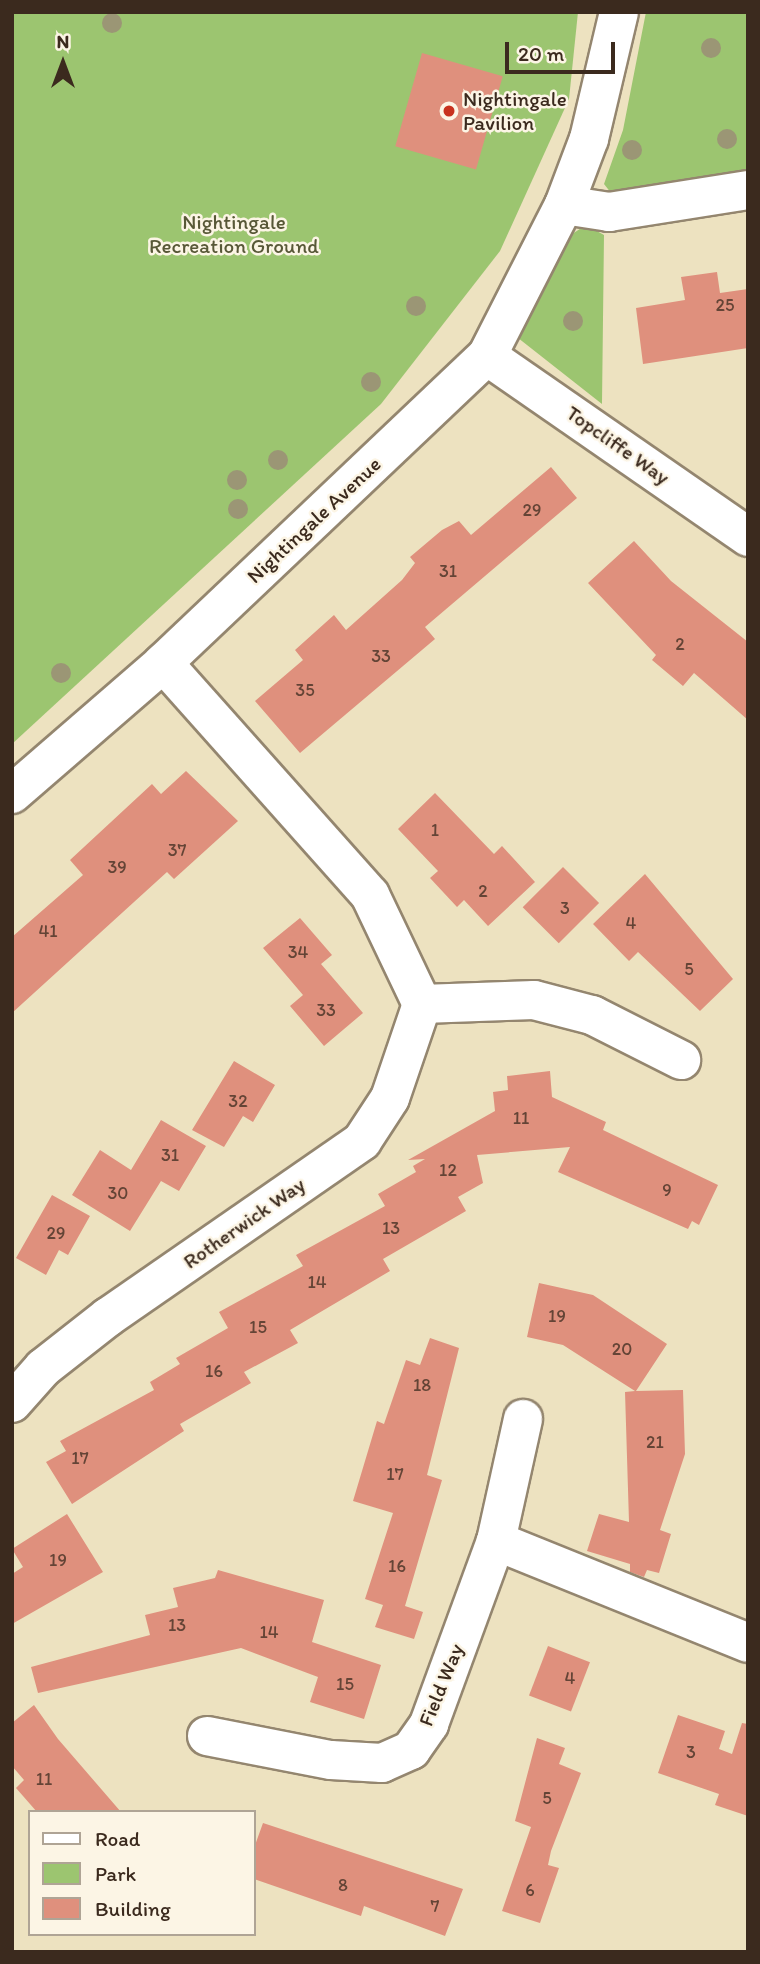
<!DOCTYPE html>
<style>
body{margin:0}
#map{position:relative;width:760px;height:1964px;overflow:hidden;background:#ede2c0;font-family:Itim,sans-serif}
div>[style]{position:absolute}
.green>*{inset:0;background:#9cc570}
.building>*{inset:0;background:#df907d;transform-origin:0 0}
.roads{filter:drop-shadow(2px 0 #94866f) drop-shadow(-2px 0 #94866f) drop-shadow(0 2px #94866f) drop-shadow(0 -2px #94866f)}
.street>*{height:38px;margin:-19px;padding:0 19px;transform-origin:19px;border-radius:19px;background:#fff}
.trees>*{width:20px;height:20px;margin:-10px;border-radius:50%;background:#9b9675}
.dots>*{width:19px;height:19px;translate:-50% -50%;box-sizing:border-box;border:4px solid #fcf5e5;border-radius:50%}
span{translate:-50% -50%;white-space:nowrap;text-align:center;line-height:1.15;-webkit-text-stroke:5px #fcf5e5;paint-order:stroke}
.number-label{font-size:18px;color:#644436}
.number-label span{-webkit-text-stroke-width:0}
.poi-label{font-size:21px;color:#3b2a1e}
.left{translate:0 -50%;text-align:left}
.park-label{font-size:21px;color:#585837}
.street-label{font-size:21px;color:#3b2a1e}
.frame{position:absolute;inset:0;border:14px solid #3b2a1e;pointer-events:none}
.legend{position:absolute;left:28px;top:1810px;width:228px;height:126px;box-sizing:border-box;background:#fcf5e5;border:2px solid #afa495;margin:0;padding:9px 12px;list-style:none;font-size:21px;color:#3b2a1e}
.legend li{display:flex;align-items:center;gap:14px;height:35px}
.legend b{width:35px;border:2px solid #afa495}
.north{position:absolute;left:28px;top:28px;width:70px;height:70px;-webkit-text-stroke:5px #fcf5e5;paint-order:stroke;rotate:0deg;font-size:19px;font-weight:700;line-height:28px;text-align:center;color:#3b2a1e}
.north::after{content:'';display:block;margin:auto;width:24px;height:32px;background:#3b2a1e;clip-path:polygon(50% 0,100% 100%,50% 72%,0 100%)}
.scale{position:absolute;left:505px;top:42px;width:110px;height:32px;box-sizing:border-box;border:4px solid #3b2a1e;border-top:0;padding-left:9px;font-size:21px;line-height:24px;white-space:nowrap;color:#3b2a1e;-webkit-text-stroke:5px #fcf5e5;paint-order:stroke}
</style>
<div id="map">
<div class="green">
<div style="clip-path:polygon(12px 12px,578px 12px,569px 99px,500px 251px,381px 404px,12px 744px)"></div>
<div style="clip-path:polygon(646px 12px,748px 12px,748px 185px,619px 203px,604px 184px,623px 130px)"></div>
<div style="clip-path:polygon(586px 225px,604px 235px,602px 404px,513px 334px,540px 298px,569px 236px)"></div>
</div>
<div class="building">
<div style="left:422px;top:53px;width:84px;height:97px;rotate:16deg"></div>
<div style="clip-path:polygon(717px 272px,720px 293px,748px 289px,748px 348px,643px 364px,636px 308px,685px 300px,681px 277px)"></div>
<div style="clip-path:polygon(551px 467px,577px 498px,425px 627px,435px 639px,300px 753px,255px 701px,303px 660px,295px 650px,334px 615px,346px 630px,402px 580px,415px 563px,410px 557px,442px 530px,459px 521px,471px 535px)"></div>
<div style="clip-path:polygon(634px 541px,671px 581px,748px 642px,748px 720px,694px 673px,683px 686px,652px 660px,656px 655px,588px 583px)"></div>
<div style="clip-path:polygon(186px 771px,238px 821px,174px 879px,167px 872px,12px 1013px,12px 937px,83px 875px,70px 860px,152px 784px,161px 794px)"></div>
<div style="clip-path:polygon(435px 793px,494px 854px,502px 846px,535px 882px,488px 926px,464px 900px,457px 907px,430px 878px,438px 871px,398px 829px)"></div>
<div style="left:563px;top:867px;width:51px;height:57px;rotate:45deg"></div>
<div style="clip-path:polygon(645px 874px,733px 979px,700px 1011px,638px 952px,629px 961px,593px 924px)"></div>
<div style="clip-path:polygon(300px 918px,332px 955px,321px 964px,363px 1013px,324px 1046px,290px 1006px,303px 995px,263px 948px)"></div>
<div style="clip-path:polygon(234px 1061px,275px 1085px,253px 1122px,243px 1116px,224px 1147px,192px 1130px)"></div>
<div style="clip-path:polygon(550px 1071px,552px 1097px,606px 1122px,603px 1130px,718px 1185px,699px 1225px,692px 1221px,688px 1229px,558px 1172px,570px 1147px,477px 1155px,483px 1183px,458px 1197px,466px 1211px,383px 1259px,390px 1271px,290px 1330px,298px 1343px,244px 1372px,251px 1383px,180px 1424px,184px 1431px,72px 1504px,46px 1462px,66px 1451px,60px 1441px,154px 1390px,150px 1382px,180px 1364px,176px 1358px,228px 1328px,219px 1312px,303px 1266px,296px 1255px,385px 1206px,378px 1194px,416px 1172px,413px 1166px,425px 1159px,408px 1160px,495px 1111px,493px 1092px,508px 1090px,507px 1076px)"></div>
<div style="clip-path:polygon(161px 1120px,206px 1146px,179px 1191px,161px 1181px,130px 1231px,72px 1195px,100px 1150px,131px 1170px)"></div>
<div style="clip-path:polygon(52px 1195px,90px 1216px,68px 1255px,59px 1250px,46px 1275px,16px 1258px)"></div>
<div style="clip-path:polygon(539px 1283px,593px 1295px,667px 1344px,636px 1391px,683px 1390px,685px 1454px,660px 1530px,671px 1534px,659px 1573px,647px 1570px,644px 1577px,630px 1572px,630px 1564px,587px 1551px,599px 1514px,629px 1522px,625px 1392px,635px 1391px,563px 1345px,527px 1337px)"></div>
<div style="clip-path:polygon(430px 1338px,459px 1348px,427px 1475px,442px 1480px,405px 1606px,423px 1612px,414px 1639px,375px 1627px,383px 1605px,365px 1599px,393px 1513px,353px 1501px,377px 1421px,384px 1424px,406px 1360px,420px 1365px)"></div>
<div style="clip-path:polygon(67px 1514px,103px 1572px,12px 1624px,12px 1574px,23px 1567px,12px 1549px)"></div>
<div style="clip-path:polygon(218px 1570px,324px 1600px,312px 1642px,381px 1665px,364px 1719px,310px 1702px,318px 1677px,241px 1648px,38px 1693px,31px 1667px,150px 1635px,145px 1615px,178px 1607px,173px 1588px,215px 1578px)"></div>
<div style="left:548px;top:1646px;width:45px;height:53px;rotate:21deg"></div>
<div style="clip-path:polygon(34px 1705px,58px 1739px,121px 1812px,37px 1812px,16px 1788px,24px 1780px,12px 1766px,12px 1723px)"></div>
<div style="clip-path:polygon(678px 1715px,725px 1731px,719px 1749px,732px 1754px,742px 1723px,748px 1724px,748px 1816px,715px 1805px,719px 1794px,658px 1773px)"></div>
<div style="clip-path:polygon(537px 1738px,565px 1748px,559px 1764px,581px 1773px,551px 1851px,548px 1865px,559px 1868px,540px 1923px,502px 1911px,531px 1827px,515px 1821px)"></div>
<div style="clip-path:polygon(263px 1823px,463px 1889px,445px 1936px,364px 1906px,361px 1916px,254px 1879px,254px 1848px)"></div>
</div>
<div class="roads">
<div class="street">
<div style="left:564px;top:205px;width:46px;rotate:8.8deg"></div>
<div style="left:609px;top:212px;width:141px;rotate:-9deg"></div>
<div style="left:487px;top:356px;width:318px;rotate:34.7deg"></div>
<div style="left:12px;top:794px;width:200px;rotate:-40.9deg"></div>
<div style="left:163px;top:663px;width:446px;rotate:-43.5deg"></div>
<div style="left:487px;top:356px;width:169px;rotate:-63deg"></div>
<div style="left:564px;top:205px;width:71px;rotate:-69.3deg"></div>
<div style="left:589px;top:139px;width:130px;rotate:-76.7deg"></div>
<div style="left:422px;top:1004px;width:112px;rotate:-2deg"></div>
<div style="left:534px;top:1000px;width:60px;rotate:14.5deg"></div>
<div style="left:592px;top:1015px;width:100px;rotate:26.8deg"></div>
<div style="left:12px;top:1403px;width:47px;rotate:-48.5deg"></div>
<div style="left:43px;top:1368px;width:83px;rotate:-38.1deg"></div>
<div style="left:108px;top:1317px;width:309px;rotate:-34.7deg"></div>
<div style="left:362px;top:1141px;width:51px;rotate:-56.9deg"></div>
<div style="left:390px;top:1098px;width:99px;rotate:-71.2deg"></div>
<div style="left:422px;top:1004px;width:121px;rotate:-115.5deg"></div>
<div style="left:370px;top:895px;width:311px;rotate:-131.7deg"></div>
<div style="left:496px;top:1541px;width:272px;rotate:22deg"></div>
<div style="left:207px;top:1736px;width:126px;rotate:11deg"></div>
<div style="left:331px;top:1760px;width:51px;rotate:3.4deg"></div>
<div style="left:382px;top:1763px;width:32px;rotate:-24deg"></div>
<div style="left:411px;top:1750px;width:32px;rotate:-55deg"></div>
<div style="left:429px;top:1724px;width:195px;rotate:-69.9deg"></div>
<div style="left:496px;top:1541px;width:125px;rotate:-77.5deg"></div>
</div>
</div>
<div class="trees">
<div style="left:112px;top:23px"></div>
<div style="left:711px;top:48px"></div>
<div style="left:727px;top:139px"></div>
<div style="left:632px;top:150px"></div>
<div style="left:416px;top:306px"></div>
<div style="left:573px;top:321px"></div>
<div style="left:371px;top:382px"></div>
<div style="left:278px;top:460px"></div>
<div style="left:237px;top:480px"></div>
<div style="left:238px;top:509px"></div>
<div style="left:61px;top:673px"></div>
</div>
<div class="dots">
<div style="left:449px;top:111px;background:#c8321e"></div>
</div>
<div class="number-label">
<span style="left:725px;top:305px">25</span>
<span style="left:532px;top:510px">29</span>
<span style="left:448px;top:571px">31</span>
<span style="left:680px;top:644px">2</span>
<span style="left:381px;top:656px">33</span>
<span style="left:305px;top:690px">35</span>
<span style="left:435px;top:830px">1</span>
<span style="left:177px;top:850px">37</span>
<span style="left:117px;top:867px">39</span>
<span style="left:483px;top:891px">2</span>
<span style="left:565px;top:908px">3</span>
<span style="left:631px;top:923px">4</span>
<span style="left:48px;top:931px">41</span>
<span style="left:298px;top:952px">34</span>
<span style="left:689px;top:969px">5</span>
<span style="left:326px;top:1010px">33</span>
<span style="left:238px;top:1101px">32</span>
<span style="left:521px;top:1118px">11</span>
<span style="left:170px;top:1155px">31</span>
<span style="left:448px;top:1170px">12</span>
<span style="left:667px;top:1190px">9</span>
<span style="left:118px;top:1193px">30</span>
<span style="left:391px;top:1228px">13</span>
<span style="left:56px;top:1233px">29</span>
<span style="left:317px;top:1282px">14</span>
<span style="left:557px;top:1316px">19</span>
<span style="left:258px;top:1327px">15</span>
<span style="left:622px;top:1349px">20</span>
<span style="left:214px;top:1371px">16</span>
<span style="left:422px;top:1385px">18</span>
<span style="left:655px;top:1442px">21</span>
<span style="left:80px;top:1458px">17</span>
<span style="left:395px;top:1474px">17</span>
<span style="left:58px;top:1560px">19</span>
<span style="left:397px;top:1566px">16</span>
<span style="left:177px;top:1625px">13</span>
<span style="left:269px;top:1632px">14</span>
<span style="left:570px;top:1678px">4</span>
<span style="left:345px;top:1684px">15</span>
<span style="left:691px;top:1752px">3</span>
<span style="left:44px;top:1779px">11</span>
<span style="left:547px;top:1798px">5</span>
<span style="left:343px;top:1885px">8</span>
<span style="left:530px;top:1890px">6</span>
<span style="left:435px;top:1906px">7</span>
</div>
<div class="poi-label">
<span class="left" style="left:463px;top:111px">Nightingale<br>Pavilion</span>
</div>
<div class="park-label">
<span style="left:234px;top:234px">Nightingale<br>Recreation Ground</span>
</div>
<div class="street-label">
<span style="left:618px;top:445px;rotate:35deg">Topcliffe Way</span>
<span style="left:314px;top:520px;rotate:-43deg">Nightingale Avenue</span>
<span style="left:244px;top:1223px;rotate:-35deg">Rotherwick Way</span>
<span style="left:441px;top:1685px;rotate:-68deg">Field Way</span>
</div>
<div class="frame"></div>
<ul class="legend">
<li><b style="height:9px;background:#fff"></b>Road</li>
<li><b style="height:19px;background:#9cc570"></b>Park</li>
<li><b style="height:19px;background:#df907d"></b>Building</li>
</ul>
<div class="north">N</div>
<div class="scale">20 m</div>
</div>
